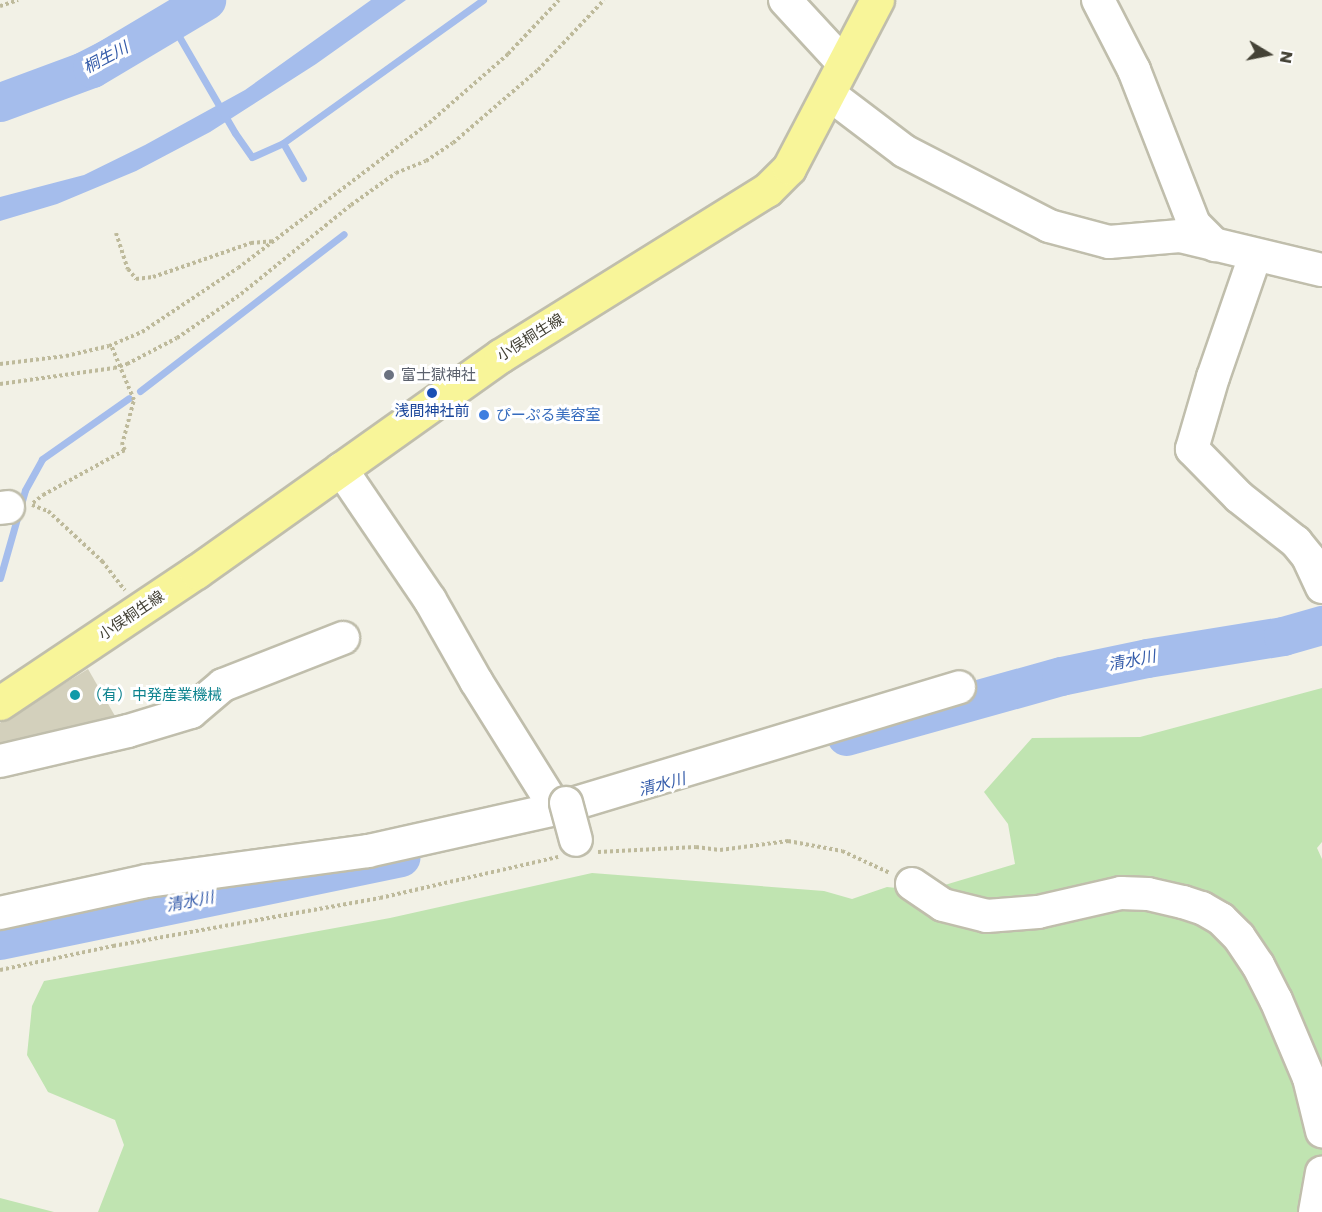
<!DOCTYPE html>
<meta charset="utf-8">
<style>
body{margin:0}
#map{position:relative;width:1322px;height:1212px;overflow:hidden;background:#f2f1e6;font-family:Poppins,"Noto Sans JP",sans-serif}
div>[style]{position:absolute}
.green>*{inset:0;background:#c0e4b1}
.water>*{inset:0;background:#a5bdec}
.shadow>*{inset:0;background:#0003}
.stream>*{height:7px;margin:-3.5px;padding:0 3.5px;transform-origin:3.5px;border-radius:3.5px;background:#a5bdec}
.river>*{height:39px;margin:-19.5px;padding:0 19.5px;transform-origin:19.5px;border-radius:19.5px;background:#a5bdec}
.building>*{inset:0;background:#d3d0bc}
.path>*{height:4px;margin-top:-2px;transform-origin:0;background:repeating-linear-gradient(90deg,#beba9b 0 3px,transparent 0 6px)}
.roads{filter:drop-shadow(2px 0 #c0beac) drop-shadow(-2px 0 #c0beac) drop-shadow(0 2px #c0beac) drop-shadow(0 -2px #c0beac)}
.minor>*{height:32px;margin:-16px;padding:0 16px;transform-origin:16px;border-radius:16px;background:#fff}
.major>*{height:33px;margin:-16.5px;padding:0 16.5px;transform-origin:16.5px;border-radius:16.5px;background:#f8f599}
.bridges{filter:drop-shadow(2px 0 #c0beac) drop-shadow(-2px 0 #c0beac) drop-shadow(0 2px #c0beac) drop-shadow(0 -2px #c0beac)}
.minor-bridge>*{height:32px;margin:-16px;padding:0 16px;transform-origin:16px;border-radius:16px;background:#fff}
.dots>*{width:16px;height:16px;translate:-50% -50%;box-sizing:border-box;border:3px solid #fff;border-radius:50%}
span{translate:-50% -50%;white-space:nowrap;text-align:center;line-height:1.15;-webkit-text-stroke:6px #fff;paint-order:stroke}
.street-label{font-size:15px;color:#444236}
.worship-label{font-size:15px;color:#5b616d}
.left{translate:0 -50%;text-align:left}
.transit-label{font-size:15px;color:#164399}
.shop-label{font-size:15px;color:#366cbe}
.culture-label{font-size:15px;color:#0d838f}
.water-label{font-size:16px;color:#355caa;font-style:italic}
.north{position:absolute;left:1238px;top:24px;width:60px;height:60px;-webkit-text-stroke:4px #fff;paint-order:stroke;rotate:100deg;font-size:16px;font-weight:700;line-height:24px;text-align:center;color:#444236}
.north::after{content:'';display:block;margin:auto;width:21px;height:27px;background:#444236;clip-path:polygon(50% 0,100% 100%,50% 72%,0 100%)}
</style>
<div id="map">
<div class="green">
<div style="clip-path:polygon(1322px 688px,1322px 842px,1317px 848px,1322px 859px,1322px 1212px,98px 1212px,124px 1145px,115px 1120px,48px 1092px,27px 1055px,32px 1006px,44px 981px,390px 918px,592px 873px,824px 891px,852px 899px,887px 887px,956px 894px,938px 887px,1015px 864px,1008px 824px,984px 792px,1032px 738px,1140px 737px)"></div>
<div style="clip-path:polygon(0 1198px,54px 1212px,0 1212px)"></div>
</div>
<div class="water">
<div style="clip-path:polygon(176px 0,218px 0,0 116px,0 88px,44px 70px,154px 14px)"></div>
<div style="clip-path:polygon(371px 0,406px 0,316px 64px,210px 132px,136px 171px,57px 204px,0 221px,0 197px,84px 175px,145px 145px,245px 90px)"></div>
</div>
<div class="shadow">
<div style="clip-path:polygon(114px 717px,129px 743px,2px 776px,0 780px,0 725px,48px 730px,44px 734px)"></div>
</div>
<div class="stream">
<div style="left:170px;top:21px;width:129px;rotate:59.9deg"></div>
<div style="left:235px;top:133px;width:29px;rotate:55deg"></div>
<div style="left:252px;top:157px;width:34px;rotate:-24deg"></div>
<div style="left:303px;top:178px;width:40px;rotate:-119.7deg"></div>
<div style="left:283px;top:143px;width:246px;rotate:-35.6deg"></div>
<div style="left:140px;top:391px;width:257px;rotate:-37.6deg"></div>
<div style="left:0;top:578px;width:91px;rotate:-74.1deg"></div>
<div style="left:25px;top:490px;width:35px;rotate:-61deg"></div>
<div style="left:42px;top:459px;width:106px;rotate:-35deg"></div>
</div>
<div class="river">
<div style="left:0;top:102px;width:98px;rotate:-20.3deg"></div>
<div style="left:92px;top:68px;width:133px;rotate:-30.8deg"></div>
<div style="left:846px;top:736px;width:223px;rotate:-15.6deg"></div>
<div style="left:1061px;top:676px;width:88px;rotate:-11.8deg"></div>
<div style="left:1147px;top:658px;width:138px;rotate:-9.2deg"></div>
<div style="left:1283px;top:636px;width:41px;rotate:-15.8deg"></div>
<div style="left:0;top:940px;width:409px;rotate:-11.7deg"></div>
</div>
<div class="building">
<div style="clip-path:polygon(88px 669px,115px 716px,0 743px,0 723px)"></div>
</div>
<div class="path">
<div style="left:0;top:6px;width:19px;rotate:-18deg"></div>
<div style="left:116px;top:233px;width:38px;rotate:72deg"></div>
<div style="left:128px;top:269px;width:13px;rotate:51deg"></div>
<div style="left:136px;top:279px;width:17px;rotate:-7deg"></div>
<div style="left:153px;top:277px;width:104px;rotate:-19.1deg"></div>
<div style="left:251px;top:243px;width:21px;rotate:-5deg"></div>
<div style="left:0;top:364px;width:66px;rotate:-6.9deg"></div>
<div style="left:66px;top:356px;width:44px;rotate:-13.1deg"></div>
<div style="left:109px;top:346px;width:36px;rotate:-23deg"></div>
<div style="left:142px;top:332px;width:115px;rotate:-33.7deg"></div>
<div style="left:238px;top:268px;width:240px;rotate:-37.2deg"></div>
<div style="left:429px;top:123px;width:105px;rotate:-41.1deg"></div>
<div style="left:508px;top:54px;width:74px;rotate:-46.6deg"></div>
<div style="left:0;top:384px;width:115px;rotate:-8deg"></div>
<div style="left:114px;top:368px;width:14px;rotate:-17deg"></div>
<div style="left:127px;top:364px;width:56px;rotate:-27.5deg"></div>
<div style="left:177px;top:338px;width:78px;rotate:-34.5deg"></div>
<div style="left:241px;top:294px;width:141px;rotate:-39deg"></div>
<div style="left:351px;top:205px;width:55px;rotate:-35.4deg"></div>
<div style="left:396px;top:173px;width:32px;rotate:-22deg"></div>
<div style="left:426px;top:161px;width:32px;rotate:-34deg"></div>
<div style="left:453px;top:143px;width:112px;rotate:-40.7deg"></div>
<div style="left:538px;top:70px;width:96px;rotate:-46.7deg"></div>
<div style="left:33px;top:503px;width:13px;rotate:-39deg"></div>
<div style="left:43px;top:495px;width:94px;rotate:-28.8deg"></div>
<div style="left:125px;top:450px;width:6px;rotate:-121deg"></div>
<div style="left:122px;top:445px;width:47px;rotate:-75.1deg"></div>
<div style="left:134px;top:400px;width:60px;rotate:-112.7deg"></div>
<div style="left:32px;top:505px;width:17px;rotate:21deg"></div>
<div style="left:48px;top:511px;width:74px;rotate:42.8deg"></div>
<div style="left:102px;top:561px;width:37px;rotate:52deg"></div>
<div style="left:598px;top:852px;width:98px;rotate:-2.9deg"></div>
<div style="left:696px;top:847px;width:24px;rotate:7deg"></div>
<div style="left:720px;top:850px;width:69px;rotate:-7.5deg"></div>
<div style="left:788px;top:841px;width:55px;rotate:10.5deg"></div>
<div style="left:842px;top:851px;width:53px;rotate:24.6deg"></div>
<div style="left:0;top:970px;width:116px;rotate:-12deg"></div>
<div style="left:113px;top:946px;width:271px;rotate:-10.2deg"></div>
<div style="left:380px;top:898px;width:183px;rotate:-13deg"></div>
</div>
<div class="roads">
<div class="minor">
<div style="left:785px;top:0;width:87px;rotate:47.3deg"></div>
<div style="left:1098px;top:0;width:79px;rotate:62.8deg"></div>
<div style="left:1134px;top:70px;width:165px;rotate:68.7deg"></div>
<div style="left:1194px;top:224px;width:30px;rotate:45deg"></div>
<div style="left:829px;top:94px;width:94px;rotate:37.2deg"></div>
<div style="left:904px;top:151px;width:163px;rotate:27.3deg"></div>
<div style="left:1049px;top:226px;width:62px;rotate:14.9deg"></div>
<div style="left:1109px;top:242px;width:71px;rotate:-4.8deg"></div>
<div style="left:1180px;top:236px;width:146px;rotate:13.5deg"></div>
<div style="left:1255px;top:256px;width:128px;rotate:109.1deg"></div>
<div style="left:1213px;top:377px;width:75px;rotate:106.3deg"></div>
<div style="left:1192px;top:449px;width:67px;rotate:45.6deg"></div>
<div style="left:1239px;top:497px;width:73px;rotate:38.3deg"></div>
<div style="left:1296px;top:542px;width:19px;rotate:51deg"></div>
<div style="left:1308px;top:557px;width:33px;rotate:65deg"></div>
<div style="left:341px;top:469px;width:158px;rotate:55.8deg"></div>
<div style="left:430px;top:600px;width:93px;rotate:60.4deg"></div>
<div style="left:476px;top:681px;width:151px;rotate:58deg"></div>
<div style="left:556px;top:809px;width:12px;rotate:-31deg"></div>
<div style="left:0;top:508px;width:8px;rotate:-7deg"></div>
<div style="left:0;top:761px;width:131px;rotate:-13.2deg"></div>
<div style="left:128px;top:731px;width:66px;rotate:-16.8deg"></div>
<div style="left:191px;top:712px;width:42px;rotate:-40.2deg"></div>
<div style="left:223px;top:685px;width:129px;rotate:-21.4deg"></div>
<div style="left:912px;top:884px;width:37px;rotate:34deg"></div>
<div style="left:943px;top:905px;width:45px;rotate:14deg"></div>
<div style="left:987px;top:916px;width:51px;rotate:-4.5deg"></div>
<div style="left:1038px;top:912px;width:85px;rotate:-12.9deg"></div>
<div style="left:1121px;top:893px;width:27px;rotate:2deg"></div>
<div style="left:1148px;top:894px;width:36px;rotate:13deg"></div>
<div style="left:1183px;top:902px;width:20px;rotate:18deg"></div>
<div style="left:1202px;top:908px;width:22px;rotate:30deg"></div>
<div style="left:1221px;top:919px;width:25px;rotate:45deg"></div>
<div style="left:1239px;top:937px;width:34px;rotate:56deg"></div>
<div style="left:1258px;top:965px;width:39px;rotate:63deg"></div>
<div style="left:1276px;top:1000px;width:85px;rotate:67.1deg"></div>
<div style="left:1309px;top:1078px;width:55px;rotate:76.2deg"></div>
<div style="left:0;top:913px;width:150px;rotate:-12.3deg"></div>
<div style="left:147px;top:881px;width:223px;rotate:-7.7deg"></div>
<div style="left:368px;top:851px;width:193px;rotate:-12.6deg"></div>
<div style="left:556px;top:809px;width:421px;rotate:-16.8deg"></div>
<div style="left:1315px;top:1212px;width:40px;rotate:-80deg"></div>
</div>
<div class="major">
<div style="left:0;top:703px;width:236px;rotate:-33.8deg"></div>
<div style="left:196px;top:572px;width:373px;rotate:-35.4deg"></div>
<div style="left:500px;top:356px;width:314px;rotate:-31.9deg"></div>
<div style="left:767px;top:190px;width:31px;rotate:-45deg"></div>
<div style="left:789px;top:168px;width:190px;rotate:-62.4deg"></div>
</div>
</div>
<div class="bridges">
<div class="minor-bridge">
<div style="left:566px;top:803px;width:38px;rotate:75deg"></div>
</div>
</div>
<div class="dots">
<div style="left:389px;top:375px;background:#6b7280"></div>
<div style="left:432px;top:393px;background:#1a4fb4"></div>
<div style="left:484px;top:415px;background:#3f7fe0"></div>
<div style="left:75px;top:695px;background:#0f9aa8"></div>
</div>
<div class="street-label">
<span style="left:530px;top:337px;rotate:-32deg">小俣桐生線</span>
<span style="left:131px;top:615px;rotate:-34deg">小俣桐生線</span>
</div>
<div class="worship-label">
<span class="left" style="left:401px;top:375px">富士獄神社</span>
</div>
<div class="transit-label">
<span style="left:432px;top:411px">浅間神社前</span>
</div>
<div class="shop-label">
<span class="left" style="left:496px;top:415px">ぴーぷる美容室</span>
</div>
<div class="culture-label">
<span class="left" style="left:87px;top:695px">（有）中発産業機械</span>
</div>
<div class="water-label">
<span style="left:106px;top:58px;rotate:-28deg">桐生川</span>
<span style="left:1132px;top:661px;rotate:-11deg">清水川</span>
<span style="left:662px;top:785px;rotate:-15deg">清水川</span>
<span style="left:190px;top:902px;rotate:-11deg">清水川</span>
</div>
<div class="north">N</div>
</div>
